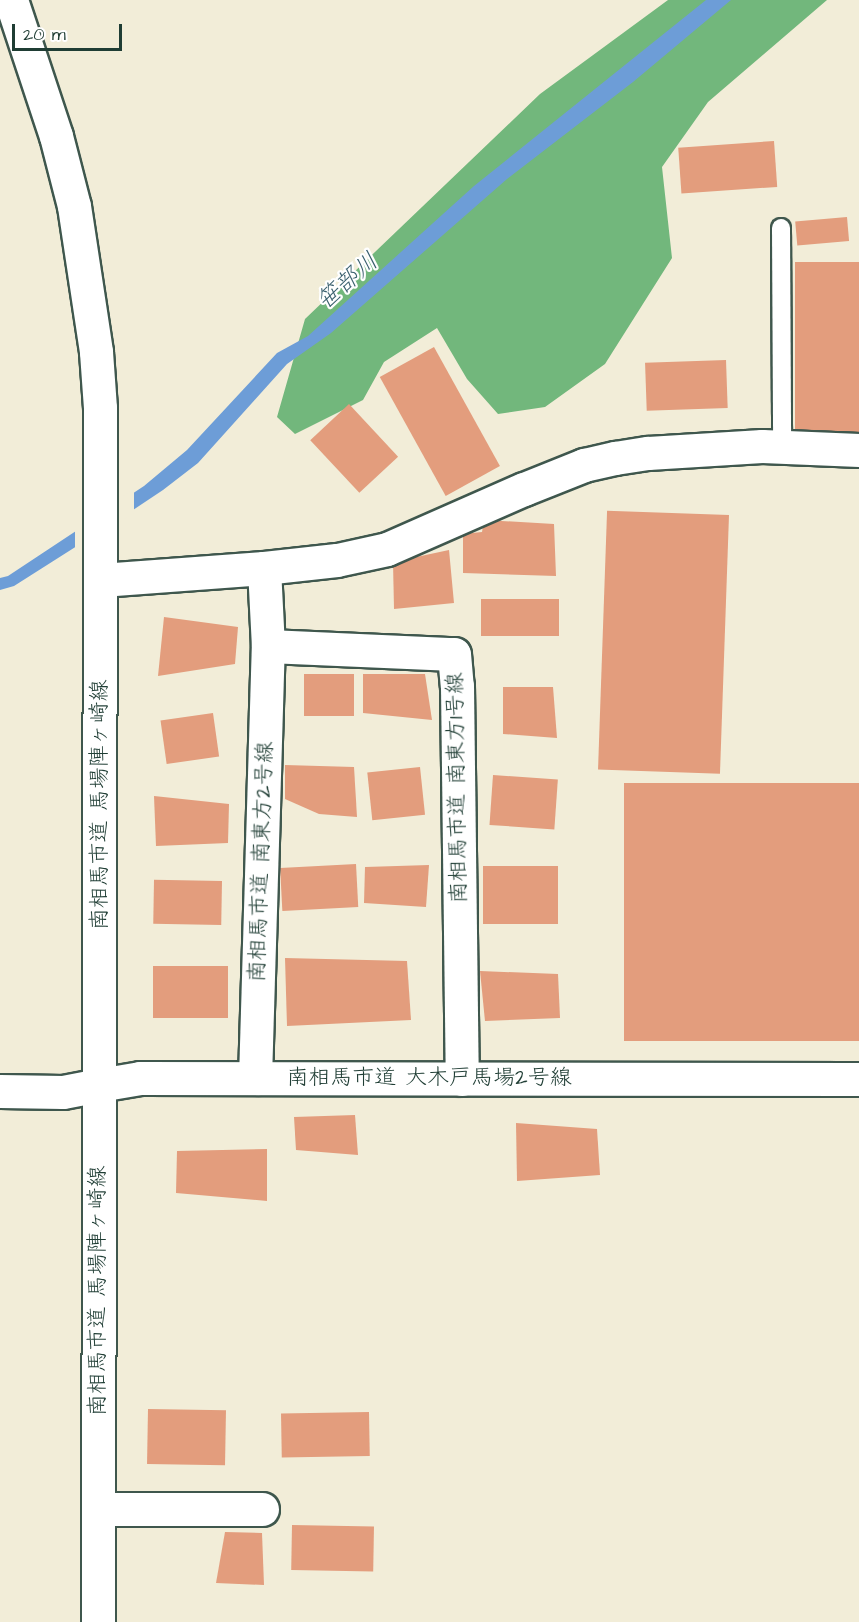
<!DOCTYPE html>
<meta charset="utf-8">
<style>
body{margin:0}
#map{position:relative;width:859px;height:1622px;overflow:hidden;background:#f2edd8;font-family:"Architects Daughter","Klee One",sans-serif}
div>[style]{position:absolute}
.forest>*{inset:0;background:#72b77c}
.water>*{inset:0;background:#6d9dd7}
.pier>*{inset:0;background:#f2edd8}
.building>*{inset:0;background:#e39d7d;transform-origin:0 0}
.roads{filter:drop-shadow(2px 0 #3f574d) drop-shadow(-2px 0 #3f574d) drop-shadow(0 2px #3f574d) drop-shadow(0 -2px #3f574d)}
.service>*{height:18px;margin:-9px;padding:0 9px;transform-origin:9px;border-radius:9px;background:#fff}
.minor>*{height:33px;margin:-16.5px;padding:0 16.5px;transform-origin:16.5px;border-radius:16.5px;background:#fff}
.tertiary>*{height:33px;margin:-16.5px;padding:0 16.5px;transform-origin:16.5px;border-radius:16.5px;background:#fff}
span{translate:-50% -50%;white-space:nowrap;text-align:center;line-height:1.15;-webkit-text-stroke:4.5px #fff;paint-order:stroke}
.street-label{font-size:22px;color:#1f3d34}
.water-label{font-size:24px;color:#3a5f6d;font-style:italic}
.scale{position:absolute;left:12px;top:24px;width:110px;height:27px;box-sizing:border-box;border:3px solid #1f3d34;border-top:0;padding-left:8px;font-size:18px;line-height:21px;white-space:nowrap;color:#1f3d34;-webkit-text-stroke:4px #fff;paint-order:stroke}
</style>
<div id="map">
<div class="forest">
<div style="clip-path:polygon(668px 0,827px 0,708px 102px,662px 167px,672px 258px,605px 364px,545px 407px,498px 414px,467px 379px,437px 328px,384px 362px,363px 400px,295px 434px,277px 417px,305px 319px,540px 94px)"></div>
</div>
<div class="water">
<div style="clip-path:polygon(706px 0,731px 0,633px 82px,507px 179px,331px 333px,287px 364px,198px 463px,163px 490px,121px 518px,14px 586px,0 590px,0 578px,8px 576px,144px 486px,187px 450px,277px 353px,308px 336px,474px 186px)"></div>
</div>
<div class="pier">
<div style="clip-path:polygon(134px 489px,134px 513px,75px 550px,75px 528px)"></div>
</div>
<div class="building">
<div style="left:774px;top:141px;width:46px;height:96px;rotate:86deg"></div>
<div style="left:847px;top:217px;width:24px;height:52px;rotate:85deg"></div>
<div style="left:859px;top:262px;width:172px;height:64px;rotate:90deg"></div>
<div style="left:434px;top:347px;width:136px;height:62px;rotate:61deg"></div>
<div style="left:726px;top:360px;width:48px;height:81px;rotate:88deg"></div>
<div style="left:349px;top:404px;width:72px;height:53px;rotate:47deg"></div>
<div style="left:729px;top:515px;width:259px;height:122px;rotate:92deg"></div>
<div style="clip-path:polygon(484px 520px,554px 524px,556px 576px,463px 573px,463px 534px,482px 532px)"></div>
<div style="clip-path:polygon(449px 550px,454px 603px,394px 609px,393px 562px)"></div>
<div style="left:481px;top:599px;width:78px;height:37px"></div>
<div style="clip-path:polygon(164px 617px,238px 627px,235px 664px,158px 676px)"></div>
<div style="left:304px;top:674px;width:50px;height:42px"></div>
<div style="clip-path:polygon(363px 674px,425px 674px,432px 720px,363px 713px)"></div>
<div style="clip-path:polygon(503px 687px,553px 687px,557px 738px,503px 734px)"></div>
<div style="left:213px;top:713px;width:44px;height:53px;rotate:82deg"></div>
<div style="clip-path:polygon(285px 765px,354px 767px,357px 817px,319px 814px,285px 799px)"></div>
<div style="left:420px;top:767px;width:48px;height:53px;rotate:84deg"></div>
<div style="left:493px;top:775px;width:65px;height:50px;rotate:4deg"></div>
<div style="left:859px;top:783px;width:258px;height:235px;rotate:90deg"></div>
<div style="clip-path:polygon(154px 796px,229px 804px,228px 843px,156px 846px)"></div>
<div style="left:356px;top:864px;width:43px;height:76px;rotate:87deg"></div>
<div style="clip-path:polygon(429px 865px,426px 907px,364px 903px,365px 867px)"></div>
<div style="left:558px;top:866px;width:58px;height:75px;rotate:90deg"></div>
<div style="left:222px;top:881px;width:44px;height:68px;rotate:91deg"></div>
<div style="clip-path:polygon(285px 958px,407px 961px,411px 1020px,287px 1026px)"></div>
<div style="left:228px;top:966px;width:52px;height:75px;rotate:90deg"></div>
<div style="clip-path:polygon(480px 971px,558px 974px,560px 1018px,485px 1021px)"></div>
<div style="clip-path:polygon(355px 1115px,358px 1155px,296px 1150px,294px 1117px)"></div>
<div style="clip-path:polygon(516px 1123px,597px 1129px,600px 1175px,517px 1181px)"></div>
<div style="clip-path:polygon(267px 1149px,267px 1201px,176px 1193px,177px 1151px)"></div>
<div style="left:148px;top:1409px;width:78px;height:55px;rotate:1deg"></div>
<div style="left:369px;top:1412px;width:44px;height:88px;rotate:89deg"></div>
<div style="left:292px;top:1525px;width:82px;height:45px;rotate:1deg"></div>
<div style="clip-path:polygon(225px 1532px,262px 1533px,264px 1585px,216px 1583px)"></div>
</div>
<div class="roads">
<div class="service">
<div style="left:781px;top:228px;width:219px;rotate:89.7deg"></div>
</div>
<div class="minor">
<div style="left:264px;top:568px;width:78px;rotate:87.1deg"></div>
<div style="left:268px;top:646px;width:186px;rotate:2.5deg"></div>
<div style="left:454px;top:654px;width:32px;rotate:85deg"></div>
<div style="left:457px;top:686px;width:393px;rotate:89.3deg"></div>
<div style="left:101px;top:580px;width:163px;rotate:-4.2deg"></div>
<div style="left:264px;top:568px;width:73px;rotate:-6.3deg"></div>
<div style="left:337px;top:560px;width:51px;rotate:-12.4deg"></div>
<div style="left:387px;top:549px;width:150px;rotate:-23.7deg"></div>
<div style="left:524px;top:489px;width:65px;rotate:-21.8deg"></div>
<div style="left:584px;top:465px;width:32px;rotate:-13deg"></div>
<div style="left:615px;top:458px;width:33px;rotate:-9deg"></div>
<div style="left:648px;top:453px;width:114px;rotate:-3.5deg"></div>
<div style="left:762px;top:446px;width:97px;rotate:2.4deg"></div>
<div style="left:255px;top:1078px;width:432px;rotate:-88.3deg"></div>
<div style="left:0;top:1091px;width:63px;rotate:0.9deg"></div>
<div style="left:63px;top:1092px;width:37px;rotate:-11deg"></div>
<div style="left:98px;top:1509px;width:164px"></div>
</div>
<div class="tertiary">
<div style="left:11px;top:0;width:143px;rotate:71.7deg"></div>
<div style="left:56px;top:136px;width:72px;rotate:75.6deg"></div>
<div style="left:74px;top:206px;width:148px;rotate:81.4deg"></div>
<div style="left:96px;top:352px;width:56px;rotate:85.9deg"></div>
<div style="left:100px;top:408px;width:1214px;rotate:90.09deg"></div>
<div style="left:99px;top:1085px;width:42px;rotate:-9.7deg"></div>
<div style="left:140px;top:1078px;width:719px;rotate:0.08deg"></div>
</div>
</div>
<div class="street-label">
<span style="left:457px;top:788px;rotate:-91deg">南相馬市道 南東方1号線</span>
<span style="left:100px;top:805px;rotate:-90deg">南相馬市道 馬場陣ヶ崎線</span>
<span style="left:261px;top:862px;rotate:-88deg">南相馬市道 南東方2号線</span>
<span style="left:429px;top:1078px">南相馬市道 大木戸馬場2号線</span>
<span style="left:98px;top:1291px;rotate:-90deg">南相馬市道 馬場陣ヶ崎線</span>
</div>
<div class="water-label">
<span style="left:348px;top:282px;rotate:-41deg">笹部川</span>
</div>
<div class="scale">20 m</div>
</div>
